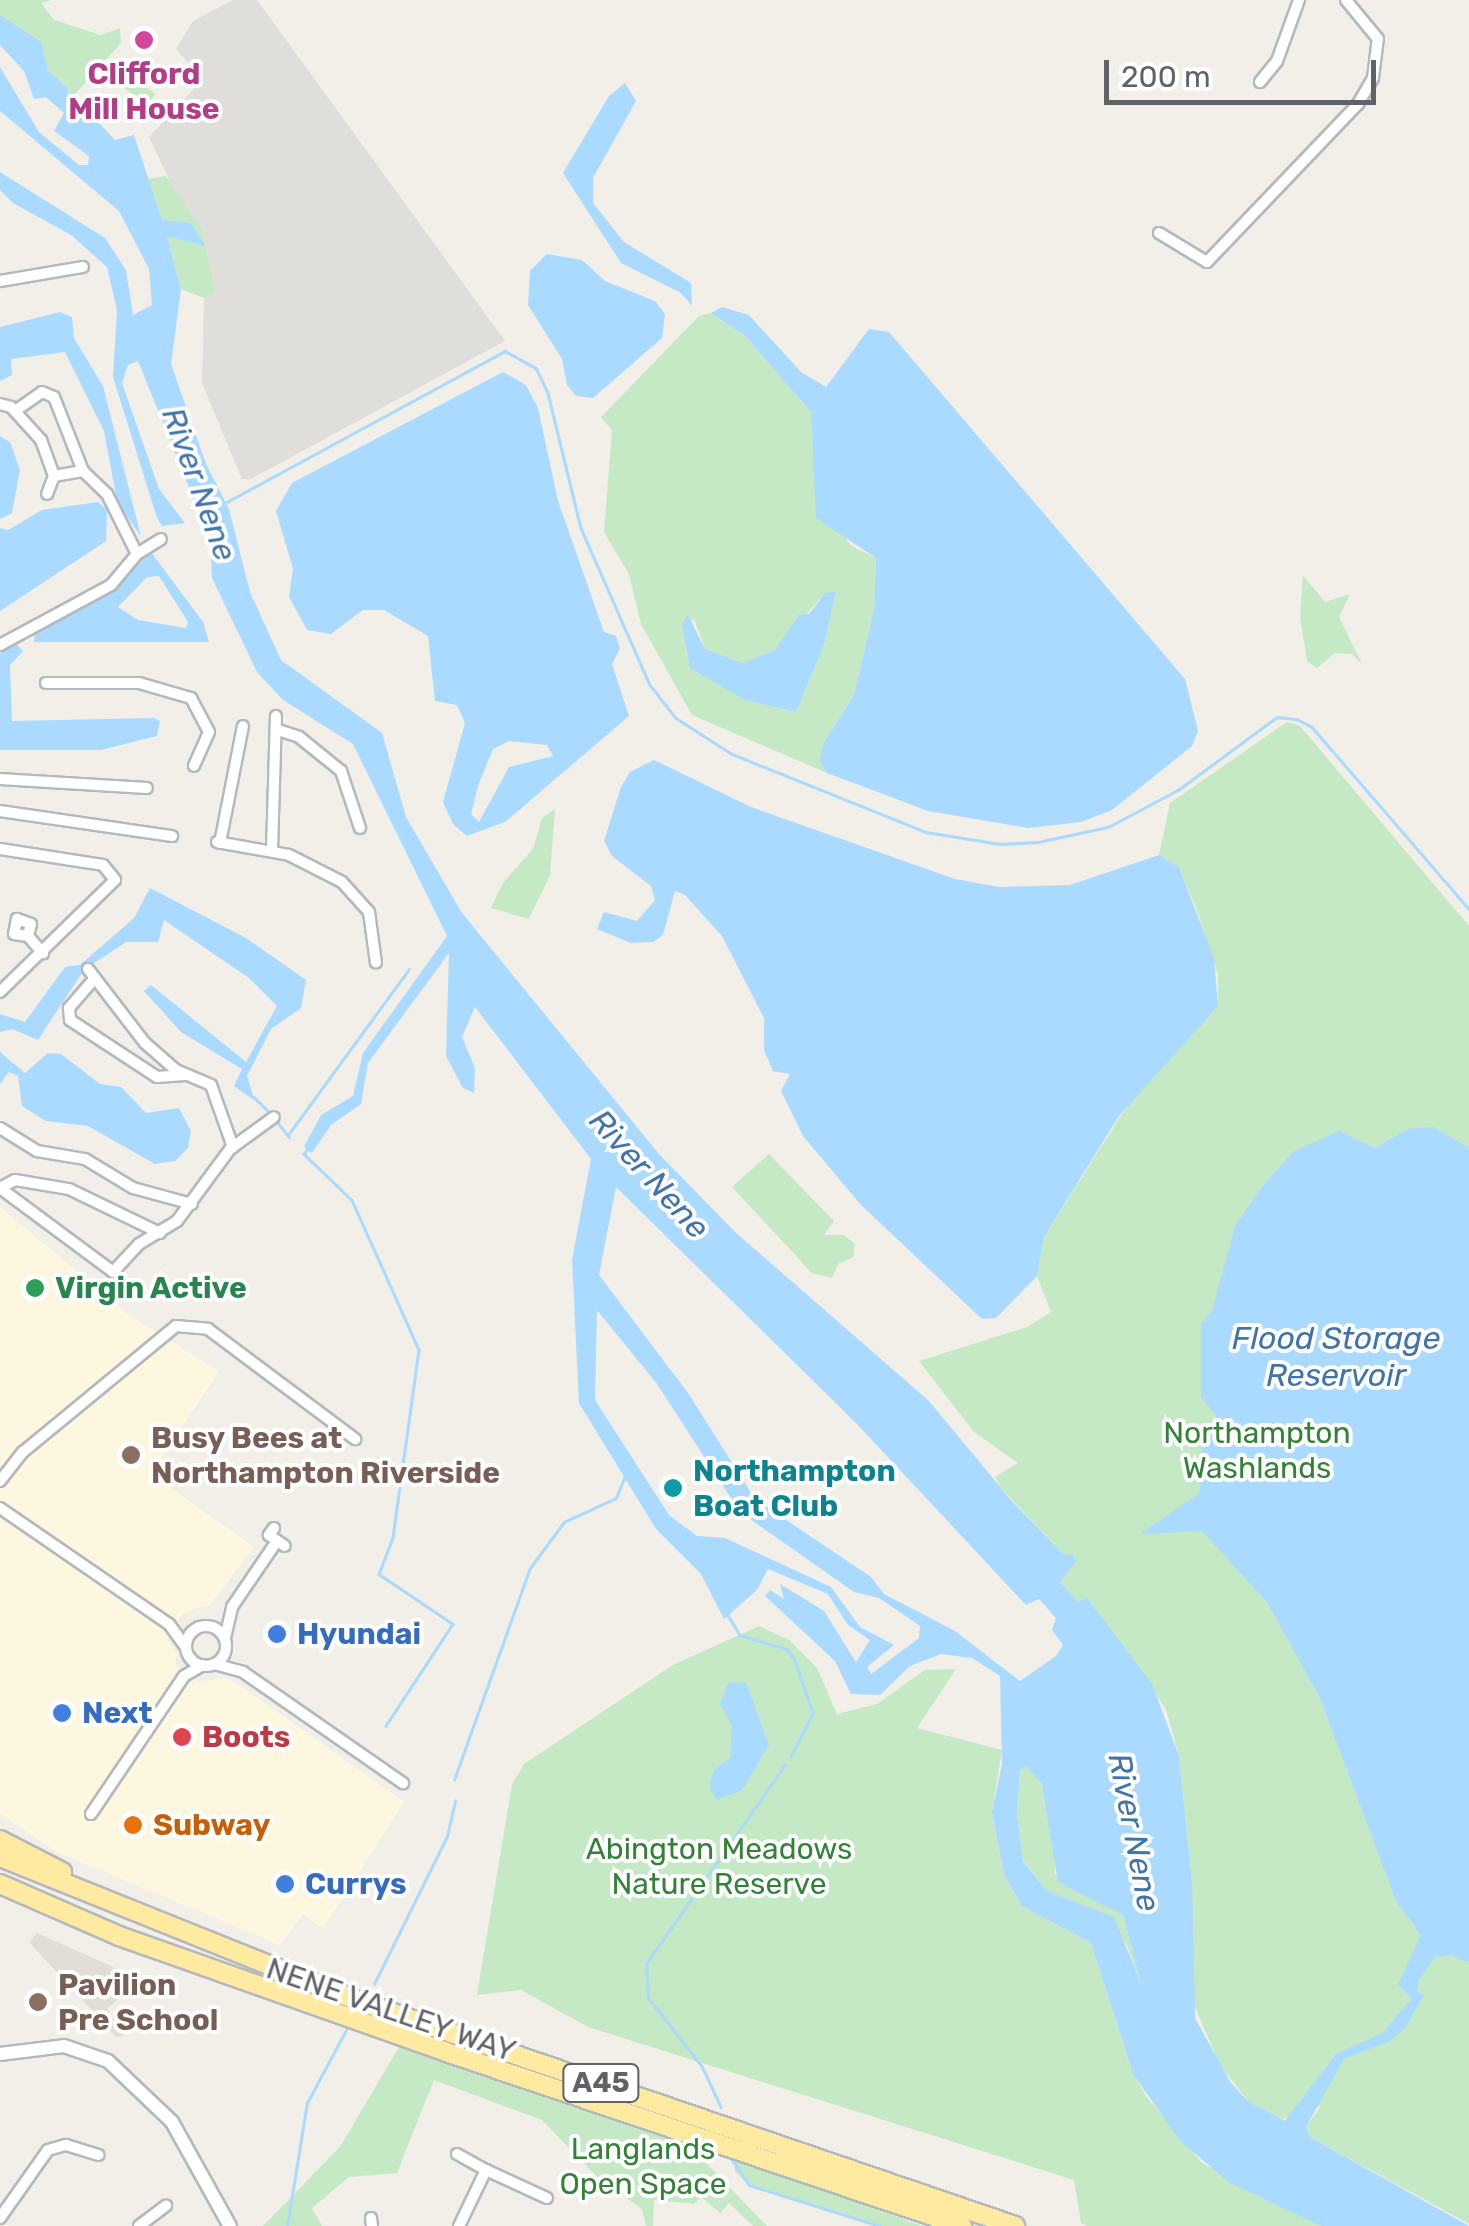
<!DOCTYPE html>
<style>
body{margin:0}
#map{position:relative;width:1469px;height:2226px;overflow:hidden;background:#f1efe8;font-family:Rubik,sans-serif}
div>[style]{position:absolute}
.commercial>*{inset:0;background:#fef7e0}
.industrial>*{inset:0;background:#e0deda}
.education>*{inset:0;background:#e1ded6}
.green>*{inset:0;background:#c5e8c5;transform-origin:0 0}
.water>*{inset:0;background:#aadaff}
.stream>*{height:2.5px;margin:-1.25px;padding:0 1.25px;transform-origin:1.25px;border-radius:1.25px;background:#aadaff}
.roads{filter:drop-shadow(2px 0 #b5b8bc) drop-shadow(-2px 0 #b5b8bc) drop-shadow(0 2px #b5b8bc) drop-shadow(0 -2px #b5b8bc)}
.minor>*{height:10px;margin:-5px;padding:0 5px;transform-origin:5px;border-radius:5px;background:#fff}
.minor>.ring{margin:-5px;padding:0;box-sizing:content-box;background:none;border:10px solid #fff;border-radius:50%}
.tertiary>*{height:12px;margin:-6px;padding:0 6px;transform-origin:6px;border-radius:6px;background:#fff}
.trunk>*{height:18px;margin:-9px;padding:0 9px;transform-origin:9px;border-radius:9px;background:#feeaa1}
.dots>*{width:28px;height:28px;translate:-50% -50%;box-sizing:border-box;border:5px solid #fff;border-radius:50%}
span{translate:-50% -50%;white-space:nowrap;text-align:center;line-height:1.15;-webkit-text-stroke:8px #fff;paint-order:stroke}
.shield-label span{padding:2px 8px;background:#fff;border:2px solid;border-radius:8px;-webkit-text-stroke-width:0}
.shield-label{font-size:28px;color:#5f6368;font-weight:700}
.hotel-label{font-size:30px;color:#b23c85;font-weight:700}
.leisure-label{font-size:30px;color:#27864d;font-weight:700}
.left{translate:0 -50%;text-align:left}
.park-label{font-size:30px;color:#348238}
.education-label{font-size:30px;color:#785e54;font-weight:700}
.culture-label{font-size:30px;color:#0d838f;font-weight:700}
.shop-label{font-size:30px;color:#366cbe;font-weight:700}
.health-label{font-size:30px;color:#be3a42;font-weight:700}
.food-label{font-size:30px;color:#c56008;font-weight:700}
.street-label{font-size:30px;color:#5f6368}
.water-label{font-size:32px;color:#4174aa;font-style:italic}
.scale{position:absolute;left:1104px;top:60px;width:272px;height:45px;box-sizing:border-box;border:5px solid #5f6368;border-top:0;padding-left:12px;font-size:30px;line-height:35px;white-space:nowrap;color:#5f6368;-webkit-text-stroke:8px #fff;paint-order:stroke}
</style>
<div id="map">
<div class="commercial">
<div style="clip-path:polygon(0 1207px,129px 1315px,219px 1371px,151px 1474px,254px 1547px,210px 1605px,184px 1612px,167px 1639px,177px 1654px,175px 1665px,199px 1682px,226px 1678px,242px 1687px,404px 1802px,323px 1929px,303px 1914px,280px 1945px,57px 1852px,0 1814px)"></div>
</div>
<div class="industrial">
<div style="clip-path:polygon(233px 0,257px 0,505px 341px,251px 479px,242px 479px,202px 383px,204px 298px,216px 292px,202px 230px,183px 209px,149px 137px,203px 79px,176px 49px,193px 21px)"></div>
</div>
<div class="education">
<div style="clip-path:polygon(37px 1933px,140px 1979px,107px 2009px,124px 2036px,116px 2037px,29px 1942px)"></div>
</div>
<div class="green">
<div style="clip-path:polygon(0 0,52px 0,41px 3px,54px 20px,101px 35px,120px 28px,121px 43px,68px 102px,66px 87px,48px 70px,36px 42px,0 15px)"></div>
<div style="left:130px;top:73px;width:33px;height:15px;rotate:40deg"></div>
<div style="clip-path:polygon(166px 176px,202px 230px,216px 292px,204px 298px,181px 289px,167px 235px,203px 245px,191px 223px,162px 221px,147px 179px)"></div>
<div style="clip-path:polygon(evenodd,711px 313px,745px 336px,811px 412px,815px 487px,850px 545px,876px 558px,874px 609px,854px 695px,823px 744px,819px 760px,827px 773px,692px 715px,641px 624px,629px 574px,604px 532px,612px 430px,601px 417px,699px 316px,711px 313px,825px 593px,836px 593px,824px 645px,796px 712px,745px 700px,687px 655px,685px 629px,694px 619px,705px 649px,720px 658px,742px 663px,775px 650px,825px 593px)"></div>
<div style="clip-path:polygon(1303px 575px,1325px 602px,1350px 594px,1339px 617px,1362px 664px,1352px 654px,1335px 653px,1317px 668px,1307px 661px,1300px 618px)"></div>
<div style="clip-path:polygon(1287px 722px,1300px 726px,1469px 926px,1469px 2224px,1310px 2137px,1306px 2127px,1320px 2107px,1303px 2097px,1291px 2118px,1279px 2119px,1248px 2101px,1220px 2065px,1190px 1996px,1192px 1881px,1179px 1756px,1166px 1709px,1088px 1599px,1078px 1602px,1060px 1582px,1064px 1555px,1001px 1488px,995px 1477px,1018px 1463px,974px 1432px,919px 1361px,1027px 1327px,1051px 1312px,1037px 1276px,1044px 1237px,1134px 1095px,1218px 1006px,1218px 974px,1198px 913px,1179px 867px,1159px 855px,1170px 803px)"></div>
<div style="clip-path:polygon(555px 809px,550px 875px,529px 919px,491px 908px,503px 883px,533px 849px,542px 818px)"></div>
<div style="clip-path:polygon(769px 1154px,834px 1221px,824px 1235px,844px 1235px,855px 1244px,853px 1257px,838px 1264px,832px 1278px,812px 1273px,732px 1187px)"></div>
<div style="clip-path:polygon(759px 1626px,789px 1640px,817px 1668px,837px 1714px,877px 1704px,925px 1670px,956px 1669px,917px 1728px,1002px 1750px,992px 1813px,1004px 1875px,1022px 1906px,1091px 1943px,1131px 2069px,1146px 2096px,1202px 2163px,1321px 2226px,1087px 2226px,1081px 2223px,1074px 2180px,588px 2027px,521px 1990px,477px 1995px,512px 1785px,524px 1764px,673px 1665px)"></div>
<div style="clip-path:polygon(1026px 1766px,1042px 1784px,1058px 1860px,1054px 1873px,1123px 1915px,1140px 1982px,1126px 1943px,1047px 1891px,1023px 1860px,1017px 1814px,1020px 1771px)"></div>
<div style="clip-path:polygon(399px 2047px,688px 2144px,767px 2226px,753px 2226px,729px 2203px,720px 2213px,701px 2197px,694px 2204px,654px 2200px,653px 2226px,646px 2226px,642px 2209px,598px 2178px,542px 2120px,434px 2080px,397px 2173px,349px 2177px,312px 2208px,322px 2226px,263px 2226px,340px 2147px)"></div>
<div style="clip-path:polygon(733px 2157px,922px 2226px,880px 2226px,749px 2185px,735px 2171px)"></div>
</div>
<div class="water">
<div style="clip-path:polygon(evenodd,0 15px,41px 42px,48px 70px,67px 88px,69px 102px,81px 104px,115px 140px,134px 135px,162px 220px,191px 223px,205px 246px,167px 236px,181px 289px,171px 364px,206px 464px,229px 509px,250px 592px,281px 660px,382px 733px,406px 817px,462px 913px,659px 1154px,734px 1231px,929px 1401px,1011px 1500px,1064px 1555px,1072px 1554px,1076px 1562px,1060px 1582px,1078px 1602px,1087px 1598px,1152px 1684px,1179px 1756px,1192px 1881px,1195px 2018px,1231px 2083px,1248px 2101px,1285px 2121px,1336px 2054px,1383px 2033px,1412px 1998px,1398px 1985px,1421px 1935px,1396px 1901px,1320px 1698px,1267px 1602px,1202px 1531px,1140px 1534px,1200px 1493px,1202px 1445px,1219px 1420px,1201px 1397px,1201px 1323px,1212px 1311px,1235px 1226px,1261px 1188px,1293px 1152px,1339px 1131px,1375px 1148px,1408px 1129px,1433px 1127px,1469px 1148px,1469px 1963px,1451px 1955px,1435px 1957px,1419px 1980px,1417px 1991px,1424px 1995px,1405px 2028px,1390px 2041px,1344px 2059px,1306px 2127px,1310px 2137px,1469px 2226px,1321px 2226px,1230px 2183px,1181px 2142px,1133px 2074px,1091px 1943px,1022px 1906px,1004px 1875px,992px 1812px,1002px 1764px,1000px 1676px,972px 1658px,941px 1654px,910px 1666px,880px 1695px,851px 1694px,835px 1661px,765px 1596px,770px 1590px,784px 1599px,780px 1584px,824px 1611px,856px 1662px,870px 1640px,848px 1625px,828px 1594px,768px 1569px,757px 1590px,724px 1619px,701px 1574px,656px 1529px,579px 1403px,572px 1260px,591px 1159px,475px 1007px,462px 1037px,475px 1068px,474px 1093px,463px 1088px,446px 1056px,449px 953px,368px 1063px,361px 1104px,331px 1125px,312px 1153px,304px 1147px,321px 1115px,353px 1096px,363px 1053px,447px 936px,353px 744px,283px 700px,257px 672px,212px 578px,210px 539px,138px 361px,128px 365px,122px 383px,159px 489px,185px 523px,162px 526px,157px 518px,113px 377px,117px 310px,107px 267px,71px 235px,13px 203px,0 190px,0 172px,105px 238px,126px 270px,133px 315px,152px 305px,149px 269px,119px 211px,0 111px,0 67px,39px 132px,79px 165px,88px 165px,89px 156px,54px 131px,64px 113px,46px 97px,34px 99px,24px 71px,0 45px,0 15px,616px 1187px,856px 1423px,1026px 1605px,1039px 1599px,1056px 1618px,1052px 1630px,1063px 1645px,1056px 1656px,1020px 1681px,955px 1631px,884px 1594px,871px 1577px,755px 1499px,688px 1393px,599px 1275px,616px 1187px,0 15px,597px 1310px,657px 1384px,740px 1512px,854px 1592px,879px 1598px,920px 1626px,919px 1638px,871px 1674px,867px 1667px,894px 1645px,860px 1627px,831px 1587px,725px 1538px,697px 1536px,669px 1515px,595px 1400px,597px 1310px,0 15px,1026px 1766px,1042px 1784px,1058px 1882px,1123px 1915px,1140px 1981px,1114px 1917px,1047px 1891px,1023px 1861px,1017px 1814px,1020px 1771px,1026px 1766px)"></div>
<div style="clip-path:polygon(625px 83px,636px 101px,593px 178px,593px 203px,624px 242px,691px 283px,692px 306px,681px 293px,621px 263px,563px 173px,609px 96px)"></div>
<div style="clip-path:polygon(547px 254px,582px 260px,605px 281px,655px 301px,665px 314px,662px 338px,593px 398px,576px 396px,567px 385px,562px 359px,528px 305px,530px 271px)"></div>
<div style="clip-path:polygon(722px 307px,749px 315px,801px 372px,826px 387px,869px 329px,889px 332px,1185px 679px,1198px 731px,1192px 746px,1112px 810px,1081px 822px,1028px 828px,928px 811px,827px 773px,819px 760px,823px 744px,854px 695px,874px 609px,876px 558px,816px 518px,811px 412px,745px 336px,711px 313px)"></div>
<div style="clip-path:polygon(60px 312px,72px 317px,74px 338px,103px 386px,141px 537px,117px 501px,104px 431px,65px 352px,11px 359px,12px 375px,0 381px,0 327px)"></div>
<div style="clip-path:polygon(evenodd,503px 372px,526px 385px,538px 408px,558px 501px,604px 632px,616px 636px,620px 649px,612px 664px,629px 716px,505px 822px,467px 836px,453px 824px,443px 802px,465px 723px,457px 705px,435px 701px,428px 636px,384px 610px,363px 610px,331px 634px,307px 630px,289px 597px,293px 569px,276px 511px,292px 483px,503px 372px,509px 741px,547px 745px,553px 756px,509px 767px,479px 822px,471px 814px,478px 786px,493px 749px,509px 741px)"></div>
<div style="clip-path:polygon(0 436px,10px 442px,20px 470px,12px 513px,0 519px)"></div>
<div style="clip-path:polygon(98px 502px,107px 510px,106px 541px,0 611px,0 528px,8px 530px,42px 510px)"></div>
<div style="clip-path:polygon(evenodd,151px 552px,203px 622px,209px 642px,34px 642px,35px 631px,112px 590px,151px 552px,159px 576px,188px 622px,186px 628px,138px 620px,118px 607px,147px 577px,159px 576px)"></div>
<div style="clip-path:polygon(836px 592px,824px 645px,796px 712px,745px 700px,690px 668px,682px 624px,688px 615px,705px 649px,742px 663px,775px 650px,799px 615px,809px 614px,825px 593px)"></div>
<div style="clip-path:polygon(15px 643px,23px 651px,10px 665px,12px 721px,154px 718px,160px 721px,157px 736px,101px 750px,0 750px,0 653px)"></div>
<div style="clip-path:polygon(654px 760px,751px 807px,955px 879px,999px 887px,1070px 885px,1159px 855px,1179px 867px,1214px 958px,1218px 1006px,1119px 1116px,1044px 1237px,1037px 1276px,996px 1318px,982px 1319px,861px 1205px,803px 1136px,781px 1091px,790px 1074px,773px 1071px,764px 1050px,764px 1018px,722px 936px,685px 895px,675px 891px,663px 935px,653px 942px,631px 943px,597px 929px,604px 912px,637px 921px,655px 900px,651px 886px,612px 856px,604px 841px,621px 787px,630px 772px)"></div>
<div style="clip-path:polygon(150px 888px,246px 938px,306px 980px,301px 1008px,271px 1029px,247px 1076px,255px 1101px,234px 1086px,242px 1069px,181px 1032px,144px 991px,151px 985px,246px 1062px,277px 1006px,249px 978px,164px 920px,158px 942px,126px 942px,84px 970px,38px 1040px,12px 1029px,0 1032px,0 1014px,25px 1022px,65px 967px,80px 965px,134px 918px)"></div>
<div style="clip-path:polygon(0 1052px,25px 1073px,48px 1053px,61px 1054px,100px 1084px,121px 1087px,146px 1113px,179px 1108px,191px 1131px,188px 1148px,175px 1161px,155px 1164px,88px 1126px,46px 1121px,22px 1106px,18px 1076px,9px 1072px,0 1084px)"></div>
<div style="clip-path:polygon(729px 1682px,746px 1683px,769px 1745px,742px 1790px,717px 1800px,709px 1787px,714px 1770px,730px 1758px,732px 1726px,720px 1703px)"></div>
</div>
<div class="stream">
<div style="left:223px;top:504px;width:321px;rotate:-28.5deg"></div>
<div style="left:505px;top:351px;width:35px;rotate:29deg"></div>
<div style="left:536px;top:368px;width:28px;rotate:64deg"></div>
<div style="left:548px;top:393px;width:139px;rotate:76.3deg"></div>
<div style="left:581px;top:528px;width:171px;rotate:66.3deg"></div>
<div style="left:650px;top:685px;width:42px;rotate:51.8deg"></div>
<div style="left:676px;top:718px;width:67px;rotate:32.7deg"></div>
<div style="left:732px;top:754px;width:209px;rotate:21.9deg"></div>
<div style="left:926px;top:832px;width:75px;rotate:9.2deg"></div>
<div style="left:1000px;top:844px;width:38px;rotate:-3deg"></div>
<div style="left:1038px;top:842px;width:72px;rotate:-12.1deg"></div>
<div style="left:1108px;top:827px;width:79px;rotate:-27.9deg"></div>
<div style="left:1178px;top:790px;width:123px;rotate:-36.4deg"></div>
<div style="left:1277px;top:717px;width:20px;rotate:6deg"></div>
<div style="left:1297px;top:719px;width:17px;rotate:28deg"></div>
<div style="left:1312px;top:727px;width:240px;rotate:49.2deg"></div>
<div style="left:254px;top:1097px;width:23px;rotate:45deg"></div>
<div style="left:275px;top:1119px;width:23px;rotate:52deg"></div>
<div style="left:288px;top:1135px;width:205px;rotate:-53.9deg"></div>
<div style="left:309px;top:1148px;width:8px;rotate:130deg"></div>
<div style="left:304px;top:1154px;width:66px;rotate:43.8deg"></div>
<div style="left:352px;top:1200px;width:164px;rotate:65.9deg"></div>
<div style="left:419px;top:1350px;width:190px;rotate:97.9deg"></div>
<div style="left:393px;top:1538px;width:39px;rotate:111deg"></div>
<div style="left:379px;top:1574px;width:89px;rotate:34deg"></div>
<div style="left:453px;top:1624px;width:122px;rotate:123.3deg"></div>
<div style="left:728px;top:1615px;width:23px;rotate:59deg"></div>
<div style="left:740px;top:1635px;width:49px;rotate:16.6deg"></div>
<div style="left:787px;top:1649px;width:11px;rotate:52deg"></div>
<div style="left:794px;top:1658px;width:58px;rotate:70.9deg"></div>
<div style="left:813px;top:1713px;width:49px;rotate:116.6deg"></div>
<div style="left:454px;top:1780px;width:225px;rotate:-70.3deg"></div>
<div style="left:530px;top:1568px;width:57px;rotate:-53.5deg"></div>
<div style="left:564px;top:1522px;width:57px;rotate:-24.8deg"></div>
<div style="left:616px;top:1498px;width:27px;rotate:-68deg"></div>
<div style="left:374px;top:1984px;width:165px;rotate:-63.7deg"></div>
<div style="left:447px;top:1836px;width:36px;rotate:-77deg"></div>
<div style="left:721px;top:2108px;width:45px;rotate:-114.9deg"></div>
<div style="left:702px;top:2067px;width:88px;rotate:-128deg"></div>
<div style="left:648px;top:1998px;width:34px;rotate:-93deg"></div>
<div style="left:646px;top:1964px;width:243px;rotate:-55.1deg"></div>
<div style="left:731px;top:2158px;width:32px;rotate:56deg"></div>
<div style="left:749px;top:2185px;width:137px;rotate:17.4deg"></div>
<div style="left:287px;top:2226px;width:125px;rotate:-80.8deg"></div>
<div style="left:307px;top:2103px;width:85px;rotate:-61.9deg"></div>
</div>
<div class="roads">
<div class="minor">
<div style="left:1260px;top:82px;width:27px;rotate:-51deg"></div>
<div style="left:1277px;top:61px;width:65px;rotate:-70.2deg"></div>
<div style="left:1159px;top:233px;width:56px;rotate:31.1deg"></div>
<div style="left:1207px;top:262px;width:219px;rotate:-46.3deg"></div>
<div style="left:1358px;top:104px;width:30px;rotate:-60deg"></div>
<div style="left:1373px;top:78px;width:39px;rotate:-83deg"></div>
<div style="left:1378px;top:39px;width:50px;rotate:-129.4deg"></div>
<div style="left:0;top:281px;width:84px;rotate:-9.6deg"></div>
<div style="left:0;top:404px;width:11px;rotate:15deg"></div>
<div style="left:11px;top:407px;width:45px;rotate:47.7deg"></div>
<div style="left:41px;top:440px;width:38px;rotate:70deg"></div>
<div style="left:54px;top:476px;width:19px;rotate:111deg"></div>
<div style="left:15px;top:411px;width:33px;rotate:-35deg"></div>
<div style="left:42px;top:392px;width:13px;rotate:23deg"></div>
<div style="left:54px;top:397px;width:79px;rotate:68.6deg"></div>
<div style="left:54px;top:476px;width:29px;rotate:-10deg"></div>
<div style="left:83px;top:471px;width:33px;rotate:44deg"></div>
<div style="left:107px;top:494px;width:67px;rotate:63.4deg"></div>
<div style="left:0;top:645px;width:126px;rotate:-28.4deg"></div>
<div style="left:111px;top:585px;width:40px;rotate:-50deg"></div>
<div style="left:137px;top:554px;width:28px;rotate:-32deg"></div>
<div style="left:46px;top:683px;width:93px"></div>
<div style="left:139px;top:683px;width:54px;rotate:16.1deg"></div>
<div style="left:191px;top:698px;width:38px;rotate:62deg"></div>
<div style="left:209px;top:732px;width:37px;rotate:114deg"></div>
<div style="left:278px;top:730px;width:22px;rotate:18deg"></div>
<div style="left:299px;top:737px;width:54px;rotate:39deg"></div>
<div style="left:341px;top:771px;width:60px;rotate:71.6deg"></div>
<div style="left:0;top:779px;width:147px;rotate:3.5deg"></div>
<div style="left:0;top:811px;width:174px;rotate:8.3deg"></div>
<div style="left:217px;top:842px;width:73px;rotate:10.2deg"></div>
<div style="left:289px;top:855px;width:59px;rotate:27deg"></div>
<div style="left:342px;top:882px;width:40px;rotate:48deg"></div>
<div style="left:369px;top:912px;width:51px;rotate:82.2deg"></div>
<div style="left:220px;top:843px;width:119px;rotate:-78.9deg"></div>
<div style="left:0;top:849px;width:104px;rotate:8.8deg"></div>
<div style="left:103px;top:865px;width:19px;rotate:51deg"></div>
<div style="left:115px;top:880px;width:161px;rotate:135.8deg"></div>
<div style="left:272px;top:850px;width:134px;rotate:-88.3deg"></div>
<div style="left:28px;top:936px;width:12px;rotate:-76deg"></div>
<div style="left:31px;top:924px;width:15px;rotate:-160deg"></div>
<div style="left:17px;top:919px;width:15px;rotate:101deg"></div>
<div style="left:14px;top:934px;width:14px;rotate:8deg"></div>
<div style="left:28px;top:936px;width:23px;rotate:49deg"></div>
<div style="left:88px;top:969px;width:93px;rotate:52.4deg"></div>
<div style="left:145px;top:1043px;width:41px;rotate:41.1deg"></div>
<div style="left:176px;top:1070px;width:38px;rotate:23deg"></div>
<div style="left:211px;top:1085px;width:66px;rotate:70.5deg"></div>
<div style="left:95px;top:978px;width:40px;rotate:131deg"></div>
<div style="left:69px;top:1008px;width:12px;rotate:85deg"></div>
<div style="left:70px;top:1020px;width:104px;rotate:33.2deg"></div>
<div style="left:157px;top:1077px;width:28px;rotate:-4deg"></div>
<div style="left:0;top:1128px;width:44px;rotate:31.9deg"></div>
<div style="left:37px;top:1151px;width:49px;rotate:9.5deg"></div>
<div style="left:85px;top:1159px;width:56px;rotate:31.1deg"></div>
<div style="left:133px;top:1188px;width:61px;rotate:15.2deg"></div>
<div style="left:0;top:1188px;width:141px;rotate:36.6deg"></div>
<div style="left:113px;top:1272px;width:38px;rotate:-47deg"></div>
<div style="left:139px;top:1244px;width:44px;rotate:-31.2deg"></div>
<div style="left:177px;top:1221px;width:89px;rotate:-53.6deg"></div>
<div style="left:230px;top:1149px;width:54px;rotate:-36deg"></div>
<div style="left:0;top:1188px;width:17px;rotate:-28deg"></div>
<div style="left:15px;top:1180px;width:55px;rotate:9.5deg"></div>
<div style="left:69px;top:1189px;width:101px;rotate:25.8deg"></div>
<div style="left:0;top:1481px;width:37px;rotate:-52deg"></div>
<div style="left:23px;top:1452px;width:198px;rotate:-39.5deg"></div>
<div style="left:176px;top:1326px;width:32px;rotate:5deg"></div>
<div style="left:208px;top:1329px;width:184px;rotate:36.8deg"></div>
<div style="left:0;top:1508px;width:205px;rotate:34.5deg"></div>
<div style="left:169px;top:1624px;width:29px;rotate:54deg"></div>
<div style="left:274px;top:1528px;width:9px;rotate:126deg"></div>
<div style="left:269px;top:1535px;width:19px;rotate:35deg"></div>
<div class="ring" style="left:186px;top:1626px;width:30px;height:30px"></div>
<div style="left:225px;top:1638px;width:32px;rotate:-77deg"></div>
<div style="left:232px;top:1607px;width:80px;rotate:-55.7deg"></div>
<div style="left:214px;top:1664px;width:30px;rotate:15deg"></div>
<div style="left:243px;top:1672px;width:195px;rotate:34.8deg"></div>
<div style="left:91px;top:1814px;width:166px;rotate:-56deg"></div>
<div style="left:184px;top:1676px;width:22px;rotate:-30deg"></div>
<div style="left:457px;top:2154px;width:33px;rotate:29deg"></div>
<div style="left:486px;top:2170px;width:62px;rotate:115.7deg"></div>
<div style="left:486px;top:2170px;width:67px;rotate:24.7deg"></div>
<div style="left:0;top:2218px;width:83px;rotate:-54.8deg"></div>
<div style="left:48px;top:2150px;width:19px;rotate:-16deg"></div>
<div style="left:66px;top:2145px;width:34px;rotate:17deg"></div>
<div style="left:371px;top:2218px;width:8px;rotate:83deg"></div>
<div style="left:139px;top:2226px;width:34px;rotate:-37deg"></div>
</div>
<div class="tertiary">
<div style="left:0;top:2054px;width:64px;rotate:-7.1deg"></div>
<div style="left:64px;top:2046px;width:46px;rotate:18.8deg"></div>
<div style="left:108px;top:2061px;width:88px;rotate:43.6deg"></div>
<div style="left:172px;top:2122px;width:119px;rotate:60.9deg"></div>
</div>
<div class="trunk">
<div style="left:0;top:1840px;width:70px;rotate:27.3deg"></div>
<div style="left:0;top:1857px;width:383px;rotate:21.9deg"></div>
<div style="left:355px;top:2000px;width:698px;rotate:18.9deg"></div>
<div style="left:0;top:1884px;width:130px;rotate:23.6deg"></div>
<div style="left:119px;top:1936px;width:347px;rotate:19.5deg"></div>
<div style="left:446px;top:2052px;width:545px;rotate:18.63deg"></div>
</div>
</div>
<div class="dots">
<div style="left:144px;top:40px;background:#d1479c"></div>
<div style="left:35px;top:1288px;background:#2e9e5b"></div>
<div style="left:131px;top:1455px;background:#8d6e63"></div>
<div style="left:673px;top:1488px;background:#0f9aa8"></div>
<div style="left:277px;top:1634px;background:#3f7fe0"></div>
<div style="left:62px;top:1713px;background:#3f7fe0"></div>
<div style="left:182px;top:1737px;background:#e0444e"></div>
<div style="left:133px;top:1825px;background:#e8710a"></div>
<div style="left:285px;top:1884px;background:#3f7fe0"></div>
<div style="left:38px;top:2002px;background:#8d6e63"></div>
</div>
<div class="shield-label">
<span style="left:601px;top:2083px">A45</span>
</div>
<div class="hotel-label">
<span style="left:144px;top:91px">Clifford<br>Mill House</span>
</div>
<div class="leisure-label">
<span class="left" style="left:55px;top:1288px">Virgin Active</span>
</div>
<div class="park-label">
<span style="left:1257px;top:1450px">Northampton<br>Washlands</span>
<span style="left:719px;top:1866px">Abington Meadows<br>Nature Reserve</span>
<span style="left:643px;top:2166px">Langlands<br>Open Space</span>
</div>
<div class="education-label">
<span class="left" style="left:151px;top:1455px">Busy Bees at<br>Northampton Riverside</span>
<span class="left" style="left:58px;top:2002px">Pavilion<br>Pre School</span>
</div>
<div class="culture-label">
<span class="left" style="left:693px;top:1488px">Northampton<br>Boat Club</span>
</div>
<div class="shop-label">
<span class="left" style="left:297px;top:1634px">Hyundai</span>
<span class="left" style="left:82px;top:1713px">Next</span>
<span class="left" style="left:305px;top:1884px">Currys</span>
</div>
<div class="health-label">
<span class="left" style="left:202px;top:1737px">Boots</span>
</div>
<div class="food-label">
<span class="left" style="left:153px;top:1825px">Subway</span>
</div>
<div class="street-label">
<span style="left:391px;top:2010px;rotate:19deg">NENE VALLEY WAY</span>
</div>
<div class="water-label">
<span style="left:199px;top:484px;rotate:70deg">River Nene</span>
<span style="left:649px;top:1174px;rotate:48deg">River Nene</span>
<span style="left:1336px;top:1357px">Flood Storage<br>Reservoir</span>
<span style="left:1134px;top:1832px;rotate:79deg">River Nene</span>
</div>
<div class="scale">200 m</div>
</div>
